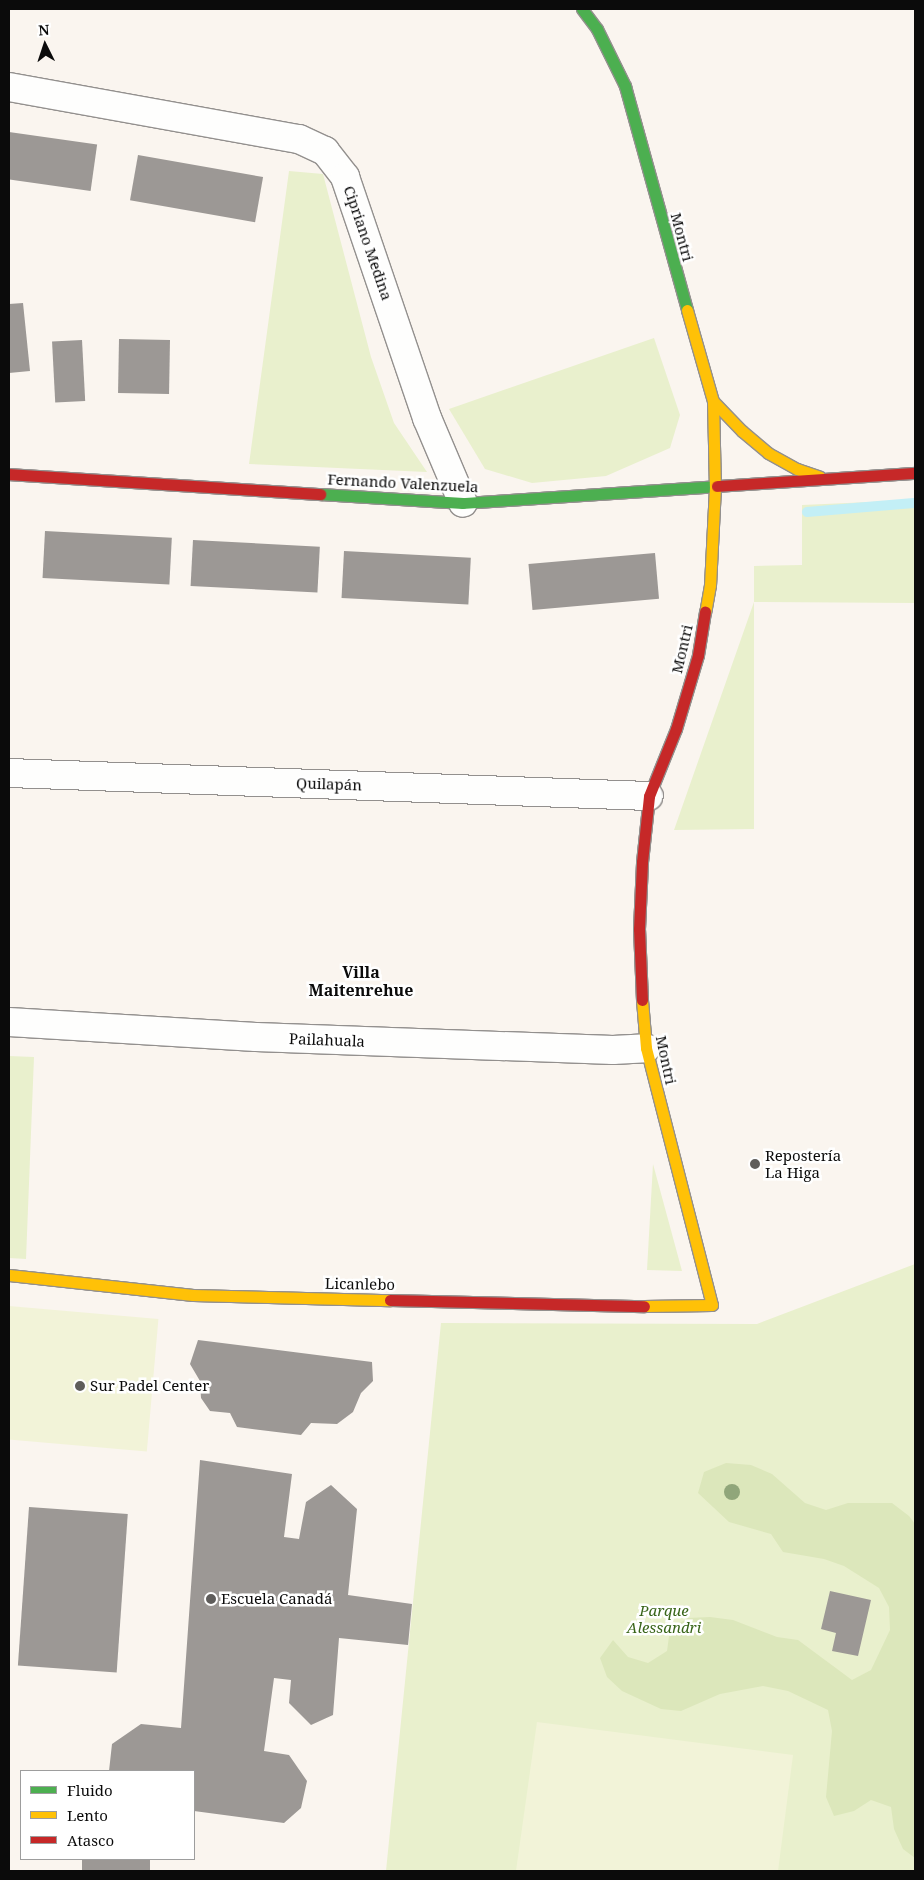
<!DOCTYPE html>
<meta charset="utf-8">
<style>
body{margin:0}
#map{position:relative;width:924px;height:1880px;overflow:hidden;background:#faf5ef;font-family:"Noto Serif",serif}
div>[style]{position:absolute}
.green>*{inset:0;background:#e9f0cd}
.forest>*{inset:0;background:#dce7bb}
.pitch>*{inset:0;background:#f2f3d8;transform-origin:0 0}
.stream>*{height:10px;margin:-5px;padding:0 5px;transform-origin:5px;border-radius:5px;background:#c3eff6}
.building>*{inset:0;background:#9c9895;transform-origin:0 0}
.roads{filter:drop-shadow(1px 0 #93908e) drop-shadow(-1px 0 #93908e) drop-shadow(0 1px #93908e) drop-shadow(0 -1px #93908e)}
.street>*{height:28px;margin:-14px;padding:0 14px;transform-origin:14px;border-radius:14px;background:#fefefd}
.fast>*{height:11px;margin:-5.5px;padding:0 5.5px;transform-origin:5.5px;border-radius:5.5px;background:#4caf50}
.slow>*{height:11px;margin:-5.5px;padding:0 5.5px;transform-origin:5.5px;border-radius:5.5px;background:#ffc107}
.jam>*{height:11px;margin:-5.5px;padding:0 5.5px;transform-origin:5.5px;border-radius:5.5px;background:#c62828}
.trees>*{width:16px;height:16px;margin:-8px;border-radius:50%;background:#90a67a}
.dots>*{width:14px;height:14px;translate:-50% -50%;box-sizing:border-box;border:2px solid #fff;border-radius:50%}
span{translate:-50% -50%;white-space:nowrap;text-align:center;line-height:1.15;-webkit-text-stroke:5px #fff;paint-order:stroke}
.street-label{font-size:15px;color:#0b0b0b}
.poi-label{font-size:15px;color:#0b0b0b}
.left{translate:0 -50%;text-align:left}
.park-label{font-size:15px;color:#39651a;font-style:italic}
.neighbourhood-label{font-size:16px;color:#0b0b0b;font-weight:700}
.frame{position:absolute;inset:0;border:10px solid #0b0b0b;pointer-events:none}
.legend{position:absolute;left:20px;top:1770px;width:175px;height:90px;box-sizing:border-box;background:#fff;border:1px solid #9d9d9d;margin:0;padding:6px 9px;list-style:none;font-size:15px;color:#0b0b0b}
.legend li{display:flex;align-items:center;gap:10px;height:25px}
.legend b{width:25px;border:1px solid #9d9d9d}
.north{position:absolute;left:20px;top:20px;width:50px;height:50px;-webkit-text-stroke:4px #fff;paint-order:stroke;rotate:356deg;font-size:14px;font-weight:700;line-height:20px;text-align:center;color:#0b0b0b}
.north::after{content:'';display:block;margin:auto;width:18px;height:22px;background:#0b0b0b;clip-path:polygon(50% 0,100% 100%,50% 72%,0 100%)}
</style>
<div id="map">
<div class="green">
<div style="clip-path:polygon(289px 171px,323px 174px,371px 357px,394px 423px,427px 472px,249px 464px)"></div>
<div style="clip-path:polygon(654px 338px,680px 415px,670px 448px,606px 476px,532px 483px,485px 469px,449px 409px)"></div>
<div style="clip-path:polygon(915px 500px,915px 603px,754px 602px,754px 829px,674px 830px,754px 602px,754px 566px,802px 565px,802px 505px)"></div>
<div style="clip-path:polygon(9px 1056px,34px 1057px,26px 1259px,9px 1258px)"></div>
<div style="clip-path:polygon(653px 1164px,682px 1271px,647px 1270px)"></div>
<div style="clip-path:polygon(915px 1264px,915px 1871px,386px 1871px,441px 1323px,757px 1324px)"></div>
</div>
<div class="forest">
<div style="clip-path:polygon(726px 1463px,751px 1465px,772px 1474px,805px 1503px,826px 1510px,848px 1503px,892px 1503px,909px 1516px,915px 1524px,915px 1858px,903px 1849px,894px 1829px,891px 1807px,871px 1800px,854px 1811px,834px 1816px,826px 1797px,832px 1731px,828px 1710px,788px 1691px,763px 1686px,720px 1694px,681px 1711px,661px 1709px,622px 1691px,607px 1677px,600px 1658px,613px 1640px,628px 1657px,648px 1663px,667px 1651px,670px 1629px,688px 1618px,710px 1617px,733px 1620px,777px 1637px,798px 1640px,852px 1680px,871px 1670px,890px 1630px,889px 1607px,879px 1588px,844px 1566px,824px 1559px,783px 1552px,771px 1534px,729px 1522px,698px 1493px,704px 1472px)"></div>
</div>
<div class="pitch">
<div style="left:9px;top:1306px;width:150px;height:133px;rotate:5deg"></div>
<div style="clip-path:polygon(537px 1722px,793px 1755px,778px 1871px,516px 1871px)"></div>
</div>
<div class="stream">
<div style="left:807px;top:512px;width:107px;rotate:-4.8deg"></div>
</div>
<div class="building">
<div style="left:9px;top:132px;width:89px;height:47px;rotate:8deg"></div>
<div style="left:138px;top:155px;width:127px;height:46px;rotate:10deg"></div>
<div style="clip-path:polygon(23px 303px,30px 371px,9px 373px,9px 304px)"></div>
<div style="left:119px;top:339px;width:51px;height:54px;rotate:1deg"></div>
<div style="left:82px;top:340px;width:61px;height:30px;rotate:87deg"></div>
<div style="left:45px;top:531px;width:127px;height:47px;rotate:3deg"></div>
<div style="left:193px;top:540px;width:127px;height:46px;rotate:3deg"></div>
<div style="left:344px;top:551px;width:127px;height:47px;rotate:3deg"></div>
<div style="left:655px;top:553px;width:46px;height:127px;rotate:85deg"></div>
<div style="clip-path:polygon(198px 1340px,372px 1362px,373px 1381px,361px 1393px,353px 1412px,337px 1424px,311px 1423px,301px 1435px,237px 1427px,230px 1413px,210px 1411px,201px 1398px,200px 1381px,190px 1364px)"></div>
<div style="clip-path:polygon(200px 1460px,292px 1474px,284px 1537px,299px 1539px,306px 1502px,331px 1485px,357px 1509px,348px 1595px,412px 1604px,408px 1645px,339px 1638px,333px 1715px,311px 1725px,289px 1703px,291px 1680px,274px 1678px,264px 1751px,289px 1755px,307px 1781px,301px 1808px,284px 1823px,194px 1811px,194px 1771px,109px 1771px,112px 1744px,141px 1724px,181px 1728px)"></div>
<div style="left:29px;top:1507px;width:99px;height:159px;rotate:4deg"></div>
<div style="clip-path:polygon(830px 1591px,871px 1600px,858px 1656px,832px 1651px,836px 1633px,821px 1629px)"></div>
<div style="left:82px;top:1859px;width:68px;height:12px"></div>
</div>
<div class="roads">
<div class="street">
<div style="left:9px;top:87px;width:295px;rotate:10.2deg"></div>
<div style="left:299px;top:139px;width:29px;rotate:25deg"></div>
<div style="left:325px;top:151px;width:33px;rotate:52deg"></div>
<div style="left:345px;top:177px;width:255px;rotate:71.2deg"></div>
<div style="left:427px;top:418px;width:92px;rotate:67deg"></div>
<div style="left:9px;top:773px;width:640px;rotate:2.06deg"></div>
<div style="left:9px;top:1022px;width:247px;rotate:3.5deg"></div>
<div style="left:256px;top:1037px;width:357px;rotate:2.1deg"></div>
<div style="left:613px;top:1050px;width:33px;rotate:-3deg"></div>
</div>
<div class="fast">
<div style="left:582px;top:9px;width:25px;rotate:53deg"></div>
<div style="left:597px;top:29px;width:64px;rotate:63.8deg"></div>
<div style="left:625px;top:86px;width:232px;rotate:74.5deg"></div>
<div style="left:320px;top:494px;width:143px;rotate:3.6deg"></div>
<div style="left:463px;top:503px;width:255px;rotate:-3.8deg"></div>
</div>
<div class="slow">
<div style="left:687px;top:310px;width:95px;rotate:74.1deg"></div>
<div style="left:713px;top:401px;width:86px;rotate:88.7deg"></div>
<div style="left:715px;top:487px;width:98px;rotate:92.9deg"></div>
<div style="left:710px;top:585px;width:27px;rotate:100deg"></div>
<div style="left:713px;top:401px;width:42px;rotate:46deg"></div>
<div style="left:742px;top:431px;width:34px;rotate:40deg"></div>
<div style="left:768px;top:453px;width:33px;rotate:29deg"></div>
<div style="left:797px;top:469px;width:24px;rotate:19deg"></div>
<div style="left:642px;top:1000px;width:48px;rotate:85.2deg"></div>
<div style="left:646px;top:1048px;width:265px;rotate:75.6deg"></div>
<div style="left:712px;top:1305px;width:68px;rotate:179.2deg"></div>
<div style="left:9px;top:1275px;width:185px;rotate:6.2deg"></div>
<div style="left:193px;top:1295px;width:197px;rotate:1.5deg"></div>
</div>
<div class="jam">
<div style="left:9px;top:474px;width:312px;rotate:3.7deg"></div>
<div style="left:717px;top:486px;width:198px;rotate:-3.8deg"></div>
<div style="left:642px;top:1000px;width:71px;rotate:-92.4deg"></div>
<div style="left:639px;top:929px;width:67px;rotate:-87.4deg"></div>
<div style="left:642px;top:862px;width:66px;rotate:-83.9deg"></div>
<div style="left:649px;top:796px;width:72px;rotate:-68.1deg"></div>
<div style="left:676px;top:729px;width:77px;rotate:-73.4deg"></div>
<div style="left:698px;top:655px;width:44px;rotate:-80.8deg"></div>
<div style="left:390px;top:1300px;width:254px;rotate:1.4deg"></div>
</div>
</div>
<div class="trees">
<div style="left:732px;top:1492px"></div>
</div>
<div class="dots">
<div style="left:755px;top:1164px;background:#5f5d5b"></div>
<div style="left:80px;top:1386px;background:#5f5d5b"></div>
<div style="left:211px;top:1599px;background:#5f5d5b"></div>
</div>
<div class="street-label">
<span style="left:682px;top:237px;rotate:75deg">Montri</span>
<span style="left:368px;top:243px;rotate:71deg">Cipriano Medina</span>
<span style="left:403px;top:483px;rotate:3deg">Fernando Valenzuela</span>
<span style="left:682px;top:649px;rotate:-77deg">Montri</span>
<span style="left:329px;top:784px;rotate:2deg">Quilapán</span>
<span style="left:327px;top:1040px;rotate:2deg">Pailahuala</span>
<span style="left:666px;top:1060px;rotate:78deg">Montri</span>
<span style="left:360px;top:1284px;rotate:1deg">Licanlebo</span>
</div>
<div class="poi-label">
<span class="left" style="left:765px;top:1164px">Repostería<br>La Higa</span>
<span class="left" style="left:90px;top:1386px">Sur Padel Center</span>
<span class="left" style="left:221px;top:1599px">Escuela Canadá</span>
</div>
<div class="park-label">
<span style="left:664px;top:1619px">Parque<br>Alessandri</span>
</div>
<div class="neighbourhood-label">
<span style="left:361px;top:981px">Villa<br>Maitenrehue</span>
</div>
<div class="frame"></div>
<ul class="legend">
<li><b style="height:6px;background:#4caf50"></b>Fluido</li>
<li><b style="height:6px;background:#ffc107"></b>Lento</li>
<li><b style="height:6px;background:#c62828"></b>Atasco</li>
</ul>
<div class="north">N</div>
</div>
